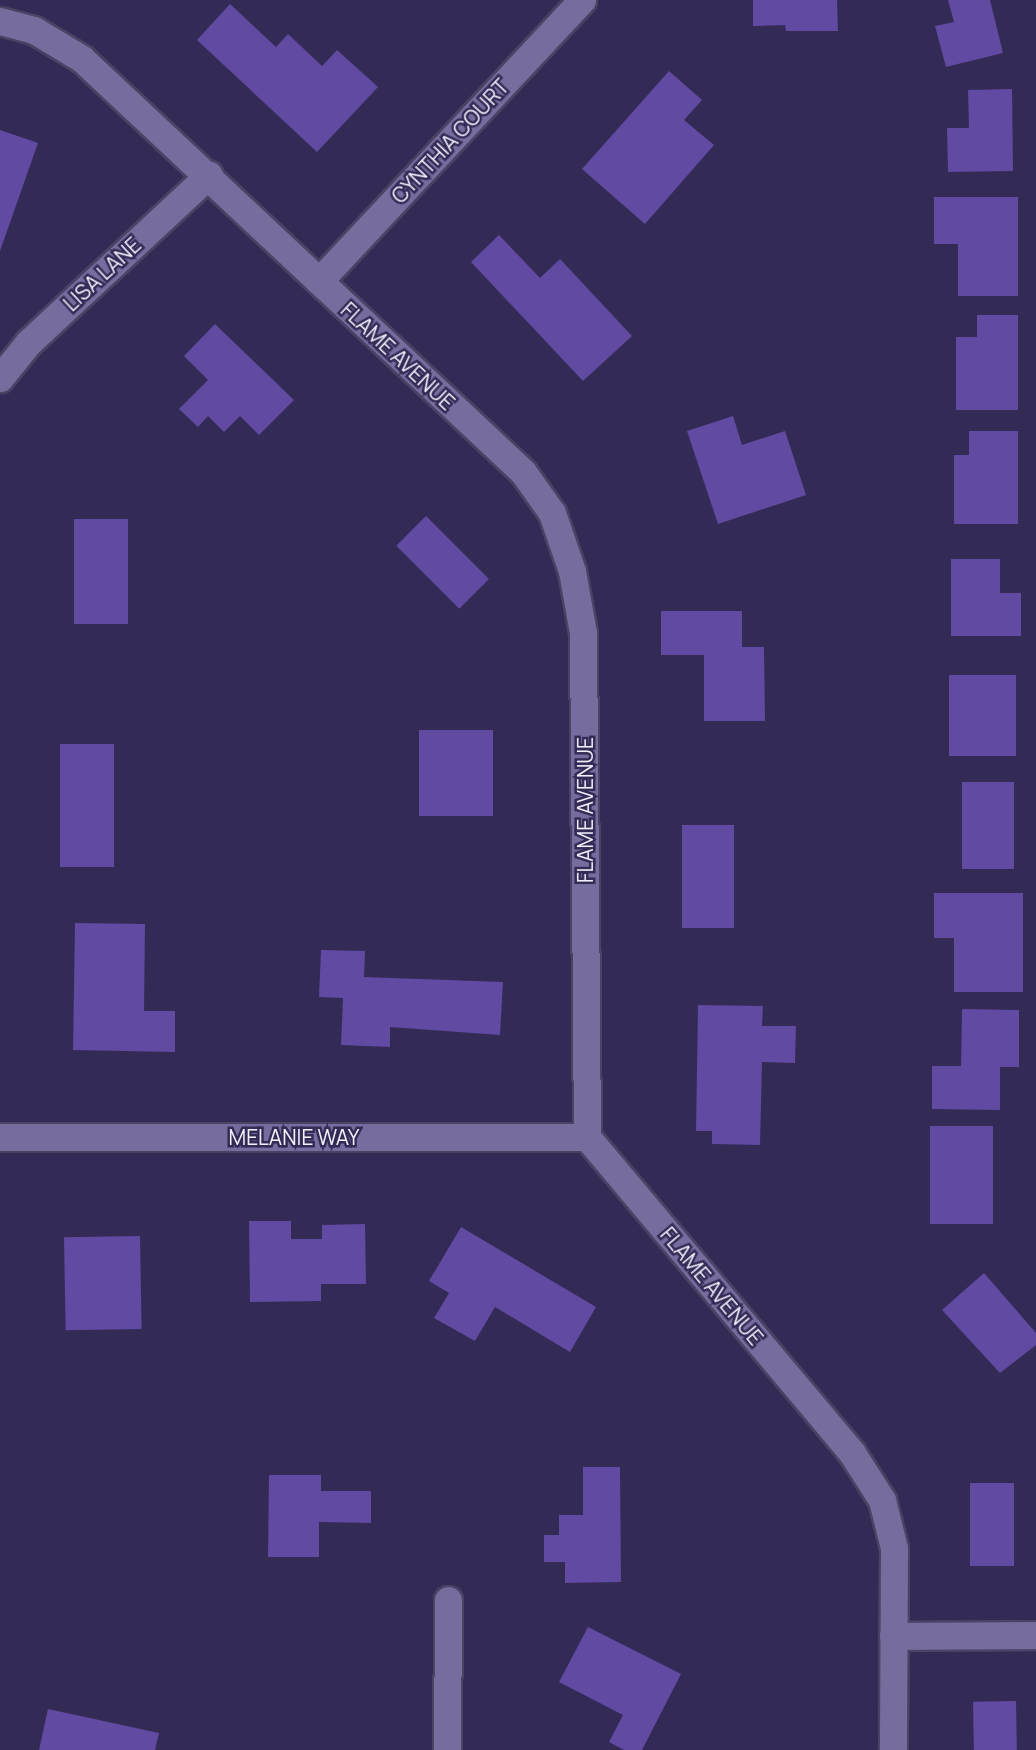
<!DOCTYPE html>
<style>
body{margin:0}
#map{position:relative;width:1036px;height:1750px;overflow:hidden;background:#342a56;font-family:Manrope,sans-serif}
div>[style]{position:absolute}
.building>*{inset:0;background:#614aa1;transform-origin:0 0}
.roads{filter:drop-shadow(2px 0 #4c4264) drop-shadow(-2px 0 #4c4264) drop-shadow(0 2px #4c4264) drop-shadow(0 -2px #4c4264)}
.street>*{height:27px;margin:-13.5px;padding:0 13.5px;transform-origin:13.5px;border-radius:13.5px;background:#766d9e}
span{translate:-50% -50%;white-space:nowrap;text-align:center;line-height:1.15;-webkit-text-stroke:5px #342a56;paint-order:stroke}
.street-label{font-size:21px;color:#f1f0fb}
</style>
<div id="map">
<div class="building">
<div style="clip-path:polygon(753px 0,837px 0,838px 31px,786px 31px,785px 25px,753px 26px)"></div>
<div style="clip-path:polygon(948px 0,990px 0,1003px 53px,946px 67px,935px 26px,954px 22px)"></div>
<div style="clip-path:polygon(230px 4px,276px 47px,288px 34px,322px 66px,337px 50px,378px 87px,317px 152px,197px 40px)"></div>
<div style="clip-path:polygon(669px 71px,702px 100px,684px 120px,714px 145px,645px 224px,582px 169px)"></div>
<div style="clip-path:polygon(1012px 89px,1013px 171px,948px 172px,947px 128px,969px 128px,968px 90px)"></div>
<div style="clip-path:polygon(0 130px,38px 143px,0 251px)"></div>
<div style="clip-path:polygon(934px 197px,1018px 197px,1018px 296px,958px 296px,958px 244px,934px 244px)"></div>
<div style="clip-path:polygon(499px 235px,540px 278px,560px 259px,632px 336px,583px 381px,471px 262px)"></div>
<div style="clip-path:polygon(977px 315px,1018px 315px,1018px 410px,956px 410px,956px 337px,977px 337px)"></div>
<div style="clip-path:polygon(215px 324px,294px 400px,259px 435px,240px 416px,224px 432px,208px 416px,198px 427px,179px 409px,208px 380px,184px 356px)"></div>
<div style="clip-path:polygon(733px 416px,742px 445px,785px 431px,806px 495px,718px 524px,687px 431px)"></div>
<div style="clip-path:polygon(969px 431px,1018px 431px,1018px 524px,954px 524px,954px 455px,969px 455px)"></div>
<div style="left:426px;top:516px;width:89px;height:42px;rotate:45deg"></div>
<div style="left:74px;top:519px;width:54px;height:105px"></div>
<div style="clip-path:polygon(951px 559px,1000px 559px,1000px 593px,1021px 593px,1021px 636px,951px 636px)"></div>
<div style="clip-path:polygon(661px 611px,742px 611px,742px 647px,764px 647px,765px 721px,704px 721px,704px 655px,661px 655px)"></div>
<div style="left:949px;top:675px;width:67px;height:81px"></div>
<div style="left:419px;top:730px;width:74px;height:86px"></div>
<div style="left:60px;top:744px;width:54px;height:123px"></div>
<div style="left:962px;top:782px;width:52px;height:87px"></div>
<div style="left:682px;top:825px;width:52px;height:103px"></div>
<div style="clip-path:polygon(934px 893px,1023px 893px,1023px 992px,954px 992px,954px 938px,934px 938px)"></div>
<div style="clip-path:polygon(75px 923px,145px 924px,144px 1011px,175px 1011px,175px 1052px,73px 1050px)"></div>
<div style="clip-path:polygon(321px 950px,365px 951px,364px 977px,503px 982px,500px 1035px,390px 1027px,390px 1047px,341px 1045px,343px 998px,319px 997px)"></div>
<div style="clip-path:polygon(698px 1005px,763px 1006px,762px 1026px,796px 1026px,795px 1063px,762px 1062px,760px 1145px,712px 1144px,712px 1131px,696px 1131px)"></div>
<div style="clip-path:polygon(962px 1009px,1019px 1010px,1019px 1067px,1000px 1067px,1000px 1110px,932px 1109px,932px 1066px,961px 1066px)"></div>
<div style="left:930px;top:1126px;width:63px;height:98px"></div>
<div style="clip-path:polygon(249px 1221px,291px 1221px,291px 1239px,322px 1239px,322px 1225px,365px 1224px,366px 1284px,321px 1284px,321px 1301px,250px 1302px)"></div>
<div style="clip-path:polygon(461px 1227px,596px 1307px,570px 1352px,495px 1307px,475px 1341px,434px 1318px,449px 1293px,429px 1281px)"></div>
<div style="left:140px;top:1236px;width:93px;height:76px;rotate:89deg"></div>
<div style="clip-path:polygon(984px 1273px,1036px 1333px,1036px 1345px,1000px 1373px,942px 1310px)"></div>
<div style="clip-path:polygon(583px 1467px,620px 1467px,621px 1582px,565px 1583px,565px 1562px,544px 1562px,544px 1535px,559px 1535px,559px 1515px,583px 1515px)"></div>
<div style="clip-path:polygon(269px 1475px,321px 1475px,321px 1491px,371px 1491px,371px 1523px,319px 1522px,319px 1557px,268px 1557px)"></div>
<div style="left:970px;top:1483px;width:44px;height:83px"></div>
<div style="clip-path:polygon(588px 1627px,681px 1674px,642px 1750px,624px 1750px,609px 1742px,623px 1715px,559px 1682px)"></div>
<div style="left:1016px;top:1701px;width:49px;height:43px;rotate:89deg"></div>
<div style="clip-path:polygon(48px 1709px,159px 1733px,155px 1750px,39px 1750px)"></div>
</div>
<div class="roads">
<div class="street">
<div style="left:0;top:21px;width:35px;rotate:15deg"></div>
<div style="left:34px;top:30px;width:56px;rotate:31.1deg"></div>
<div style="left:82px;top:59px;width:604px;rotate:43.12deg"></div>
<div style="left:523px;top:472px;width:50px;rotate:54.7deg"></div>
<div style="left:552px;top:513px;width:61px;rotate:71deg"></div>
<div style="left:572px;top:571px;width:63px;rotate:79.9deg"></div>
<div style="left:583px;top:633px;width:504px;rotate:89.55deg"></div>
<div style="left:587px;top:1137px;width:412px;rotate:50deg"></div>
<div style="left:852px;top:1453px;width:56px;rotate:57.4deg"></div>
<div style="left:882px;top:1500px;width:49px;rotate:76deg"></div>
<div style="left:894px;top:1548px;width:202px;rotate:90.3deg"></div>
<div style="left:319px;top:281px;width:385px;rotate:-46.9deg"></div>
<div style="left:0;top:378px;width:45px;rotate:-51.3deg"></div>
<div style="left:28px;top:343px;width:247px;rotate:-42.9deg"></div>
<div style="left:0;top:1137px;width:587px"></div>
<div style="left:893px;top:1636px;width:143px;rotate:-0.4deg"></div>
<div style="left:447px;top:1750px;width:150px;rotate:-89.6deg"></div>
</div>
</div>
<div class="street-label">
<span style="left:450px;top:141px;rotate:-47deg">CYNTHIA COURT</span>
<span style="left:102px;top:274px;rotate:-43deg">LISA LANE</span>
<span style="left:398px;top:356px;rotate:43deg">FLAME AVENUE</span>
<span style="left:585px;top:810px;rotate:-90deg">FLAME AVENUE</span>
<span style="left:294px;top:1137px">MELANIE WAY</span>
<span style="left:712px;top:1286px;rotate:50deg">FLAME AVENUE</span>
</div>
</div>
